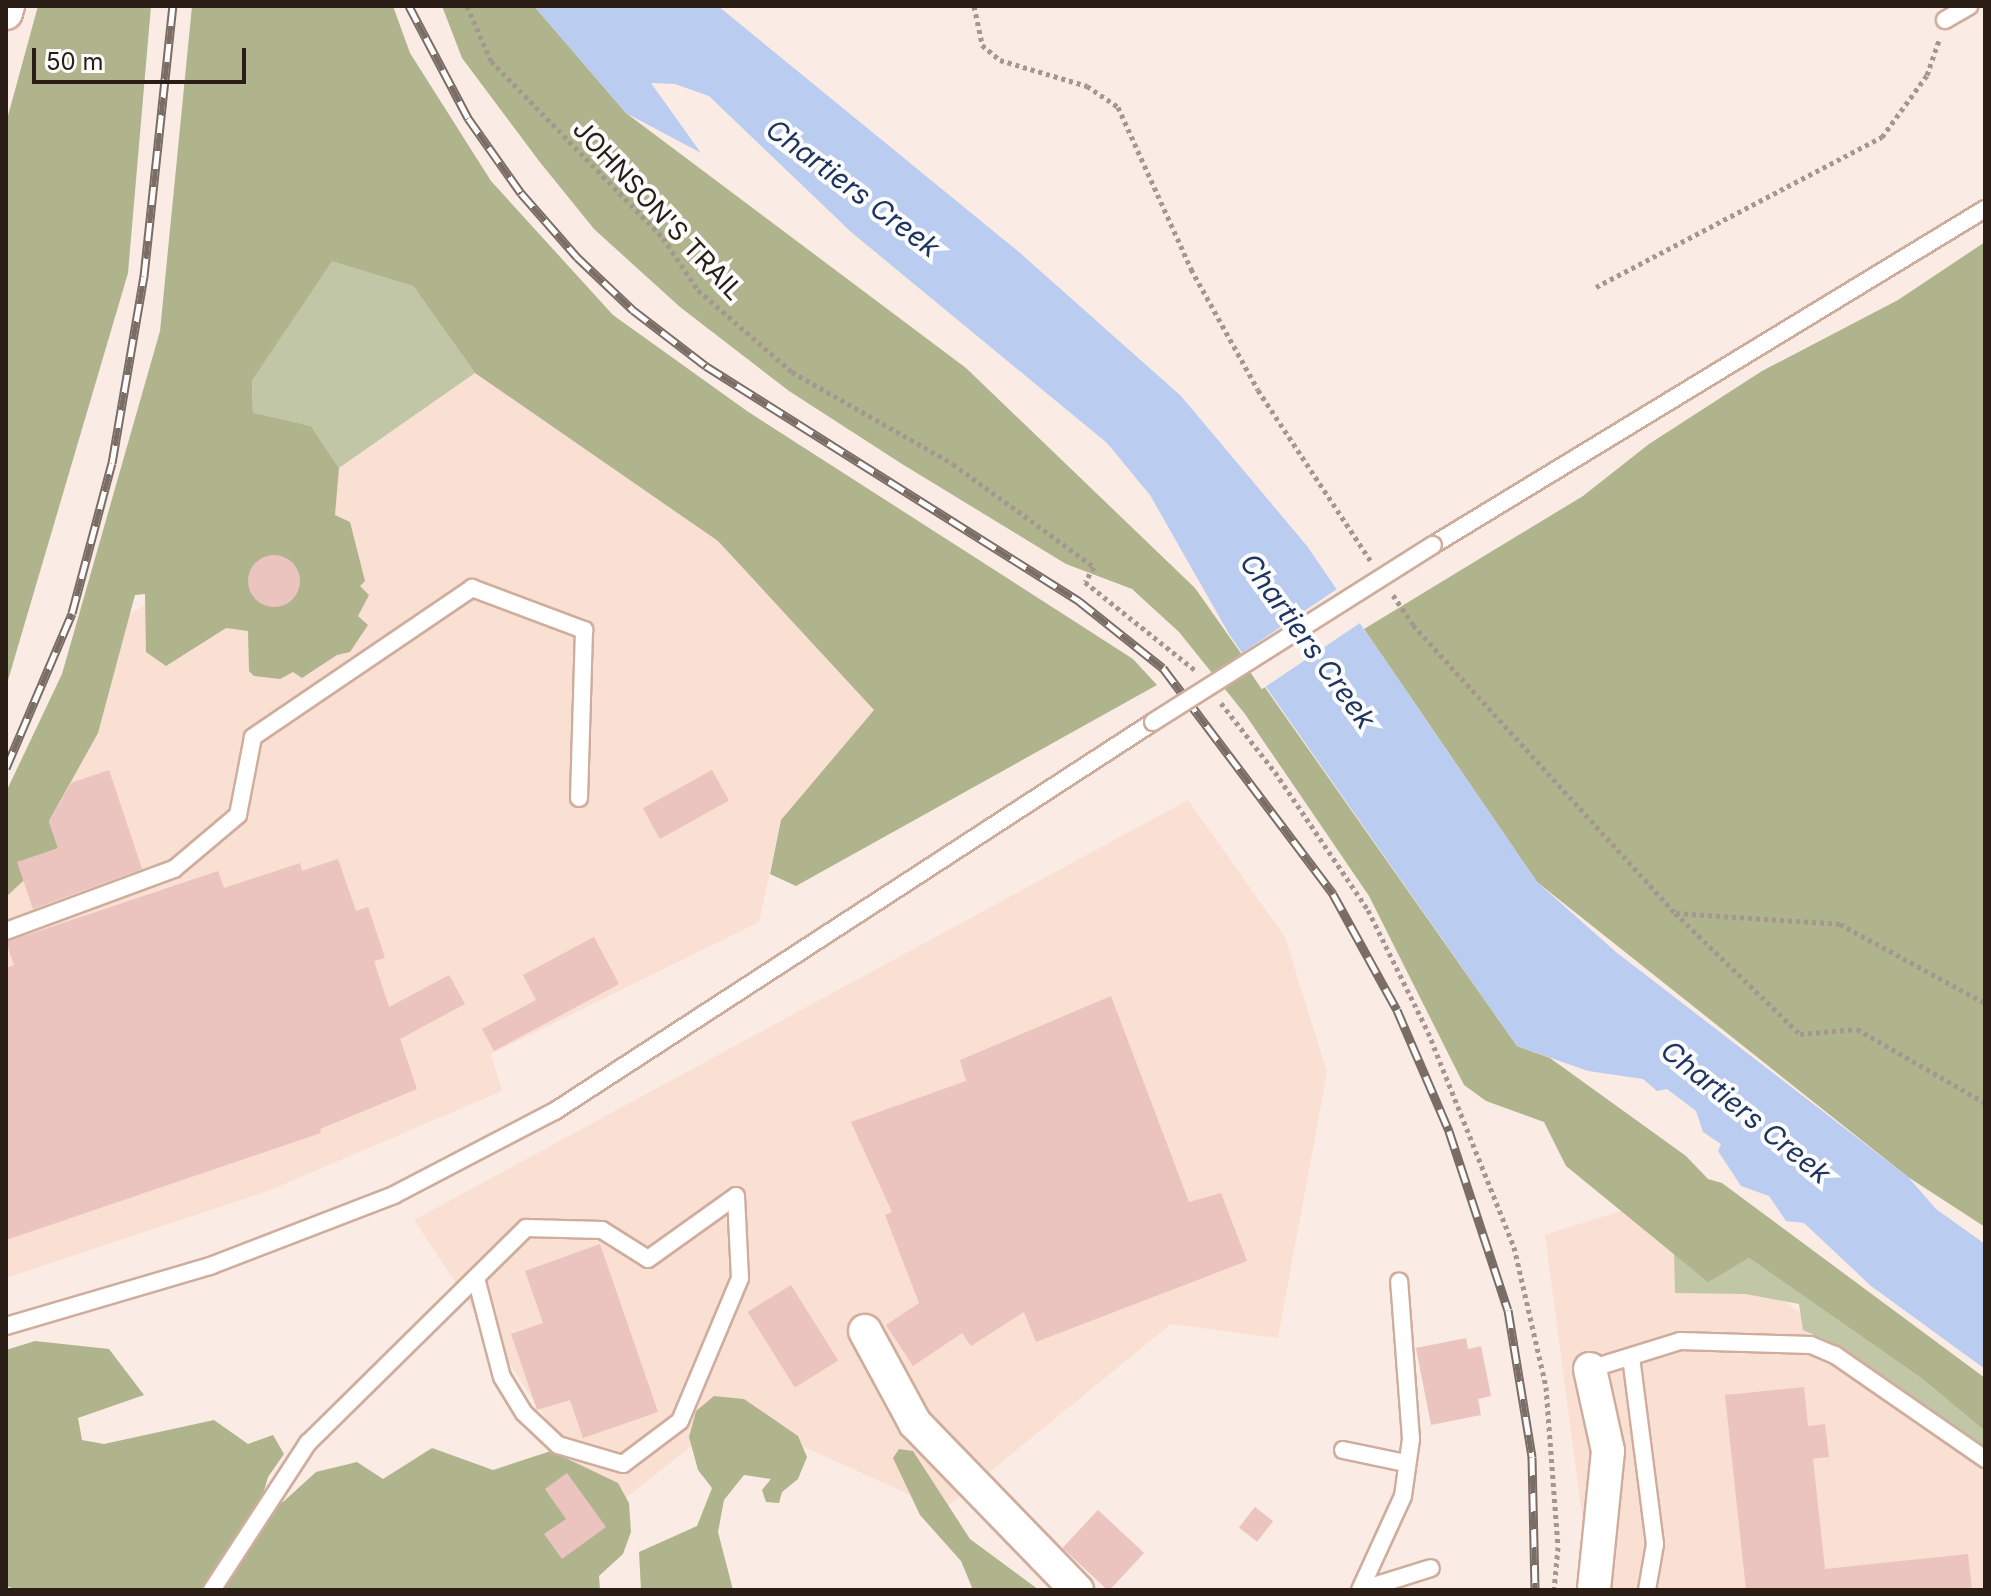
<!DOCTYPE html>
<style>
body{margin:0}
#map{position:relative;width:1991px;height:1596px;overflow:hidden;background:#faece5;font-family:Inter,sans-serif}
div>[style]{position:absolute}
.built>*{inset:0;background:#fadfd3}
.green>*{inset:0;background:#c1c6a7}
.forest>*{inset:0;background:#afb48d}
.water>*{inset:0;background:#bacdf0}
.pier>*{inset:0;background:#faece5;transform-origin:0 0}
.building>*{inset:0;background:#ebc3bf;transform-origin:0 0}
.round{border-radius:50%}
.path>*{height:5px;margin-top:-2.5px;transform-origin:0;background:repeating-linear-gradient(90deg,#a49790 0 4px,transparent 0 8px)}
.roads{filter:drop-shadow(2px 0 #cfad9c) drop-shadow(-2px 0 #cfad9c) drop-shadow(0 2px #cfad9c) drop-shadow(0 -2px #cfad9c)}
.service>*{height:16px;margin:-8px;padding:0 8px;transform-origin:8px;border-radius:8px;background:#fff}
.minor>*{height:32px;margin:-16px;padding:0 16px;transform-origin:16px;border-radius:16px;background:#fff}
.rail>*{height:9px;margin-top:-4.5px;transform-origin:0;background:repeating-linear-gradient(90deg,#fcfcfc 0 18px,#796d66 0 36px);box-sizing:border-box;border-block:2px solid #796d66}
.bridges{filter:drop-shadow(2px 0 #cfad9c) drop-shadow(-2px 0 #cfad9c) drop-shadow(0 2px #cfad9c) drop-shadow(0 -2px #cfad9c)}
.service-bridge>*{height:16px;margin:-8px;padding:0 8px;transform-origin:8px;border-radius:8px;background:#fff}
span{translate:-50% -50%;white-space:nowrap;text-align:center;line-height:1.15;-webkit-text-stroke:8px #fcfcfc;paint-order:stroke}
.street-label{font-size:26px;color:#291d16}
.water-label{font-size:28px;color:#1e3561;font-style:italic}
.frame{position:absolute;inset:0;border:8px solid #291d16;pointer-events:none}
.scale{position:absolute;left:32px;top:48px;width:214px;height:36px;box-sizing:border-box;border:4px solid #291d16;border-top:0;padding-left:10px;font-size:24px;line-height:28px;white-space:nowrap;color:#291d16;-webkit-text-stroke:6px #fcfcfc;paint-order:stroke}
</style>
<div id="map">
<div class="built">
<div style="clip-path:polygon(475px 373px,718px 541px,874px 710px,781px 820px,759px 922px,491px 1054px,502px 1091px,268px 1191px,6px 1278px,6px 822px,113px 627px)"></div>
<div style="clip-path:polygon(1188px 800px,1285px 937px,1327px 1072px,1278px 1338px,1171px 1324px,943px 1510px,732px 1414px,608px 1512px,414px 1220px)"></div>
<div style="clip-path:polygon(1649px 1202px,1985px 1448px,1985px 1590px,1592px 1590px,1545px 1235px)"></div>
</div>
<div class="green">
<div style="clip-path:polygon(332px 260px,413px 286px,475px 373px,339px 468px,311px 426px,253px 414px,252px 381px)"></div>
<div style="clip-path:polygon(1674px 1252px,1708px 1281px,1749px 1258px,1921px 1378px,1985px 1431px,1985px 1448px,1830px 1342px,1803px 1330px,1799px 1304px,1746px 1294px,1675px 1293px)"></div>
</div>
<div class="forest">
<div style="clip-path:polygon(38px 6px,151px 6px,128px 273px,6px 687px,6px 123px)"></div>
<div style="clip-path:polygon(192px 6px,393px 6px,410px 53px,491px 181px,613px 315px,747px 411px,1133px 659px,1157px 685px,796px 886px,770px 874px,781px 820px,874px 710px,718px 541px,475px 373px,413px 286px,332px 261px,252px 381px,253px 413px,311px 426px,339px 468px,335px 515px,350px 522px,365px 581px,360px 586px,369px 595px,358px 616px,368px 625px,350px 652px,337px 655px,302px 678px,293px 672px,280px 679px,254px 676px,249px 671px,248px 631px,226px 628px,166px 666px,146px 652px,145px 594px,135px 595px,98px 733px,49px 821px,58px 848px,6px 897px,6px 792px,62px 674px,160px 331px)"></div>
<div style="clip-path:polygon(442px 6px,534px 6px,626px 113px,966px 368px,1195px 588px,1517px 1046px,1550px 1058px,1686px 1156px,1708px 1179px,1722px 1183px,1985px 1378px,1985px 1431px,1921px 1378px,1749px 1258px,1708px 1282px,1566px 1166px,1544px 1122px,1486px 1101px,1464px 1085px,1369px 896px,1245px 714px,1179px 632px,1132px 589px,1066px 564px,902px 464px,789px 391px,680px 307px,594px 229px,539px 161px,462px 58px)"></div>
<div style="clip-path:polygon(1985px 242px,1985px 1227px,1908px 1177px,1537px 882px,1364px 629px,1583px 496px,1649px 444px,1762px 371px,1898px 300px)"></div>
<div style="clip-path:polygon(35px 1341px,109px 1349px,144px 1395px,78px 1418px,82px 1440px,104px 1444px,214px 1420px,248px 1444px,273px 1435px,284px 1454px,268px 1477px,261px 1501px,283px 1502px,316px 1472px,357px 1462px,383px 1479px,432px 1448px,493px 1470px,551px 1451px,618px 1483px,629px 1503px,631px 1532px,623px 1554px,599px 1576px,600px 1590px,18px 1590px,6px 1586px,6px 1350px)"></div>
<div style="clip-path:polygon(714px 1396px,744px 1399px,798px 1436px,807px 1457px,798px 1479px,782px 1492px,779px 1503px,766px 1502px,762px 1490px,771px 1479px,744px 1475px,724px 1500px,718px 1532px,733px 1590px,641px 1590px,639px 1552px,697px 1526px,712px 1488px,698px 1470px,689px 1437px,696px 1411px)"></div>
<div style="clip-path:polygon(899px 1449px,913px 1451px,970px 1539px,1039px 1590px,973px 1590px,961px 1561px,920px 1515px,893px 1458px)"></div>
</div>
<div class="water">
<div style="clip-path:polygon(534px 6px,718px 6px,1019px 252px,1181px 396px,1307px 546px,1537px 882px,1616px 952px,1908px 1177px,1936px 1209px,1985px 1244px,1985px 1369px,1871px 1286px,1804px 1223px,1786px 1221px,1769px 1196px,1741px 1186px,1718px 1151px,1721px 1144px,1703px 1132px,1696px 1111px,1667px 1089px,1657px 1091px,1643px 1079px,1588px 1071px,1517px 1046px,1229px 634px,1150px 495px,1107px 443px,851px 232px,709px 96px,675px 84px,651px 83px,701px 153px,626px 113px)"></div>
</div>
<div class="pier">
<div style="left:1340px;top:587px;width:41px;height:122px;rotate:56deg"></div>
</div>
<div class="building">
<div class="round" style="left:248px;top:555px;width:52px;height:52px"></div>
<div style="clip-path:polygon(109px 770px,142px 869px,33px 909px,17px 862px,58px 848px,49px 822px,71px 783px)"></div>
<div style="left:712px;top:770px;width:35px;height:79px;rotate:61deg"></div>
<div style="clip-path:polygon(338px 859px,356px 911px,368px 907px,385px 958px,374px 961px,389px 1007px,449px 975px,465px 1004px,400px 1039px,417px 1089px,320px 1129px,321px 1133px,6px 1240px,6px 968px,14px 965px,6px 942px,218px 871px,224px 888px,300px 863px,302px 871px)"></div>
<div style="clip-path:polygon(594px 937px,619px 984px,494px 1051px,482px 1029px,536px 1000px,523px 975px)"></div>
<div style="clip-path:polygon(1111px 996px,1189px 1202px,1221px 1193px,1247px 1261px,1036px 1342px,1024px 1312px,971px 1346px,962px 1333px,913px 1366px,886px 1325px,919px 1303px,885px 1215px,892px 1212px,851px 1122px,966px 1081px,960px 1060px)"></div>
<div style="clip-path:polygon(600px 1244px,658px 1412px,583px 1438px,570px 1400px,537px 1410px,511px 1334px,543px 1323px,525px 1271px)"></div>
<div style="left:791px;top:1285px;width:89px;height:51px;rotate:58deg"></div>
<div style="clip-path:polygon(1466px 1338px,1468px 1349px,1481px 1346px,1491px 1396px,1478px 1399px,1481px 1415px,1431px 1425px,1416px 1348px)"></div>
<div style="clip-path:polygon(1804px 1387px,1808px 1426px,1825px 1424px,1829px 1457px,1813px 1459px,1825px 1569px,1968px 1554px,1972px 1590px,1746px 1590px,1725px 1395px)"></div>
<div style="clip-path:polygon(567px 1473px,606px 1527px,562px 1559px,544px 1534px,566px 1519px,545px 1489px)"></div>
<div style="left:1255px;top:1507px;width:23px;height:26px;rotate:38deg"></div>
<div style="left:1098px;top:1510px;width:63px;height:52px;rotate:43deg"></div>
</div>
<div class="path">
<div style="left:467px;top:6px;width:60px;rotate:66.4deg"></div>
<div style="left:491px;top:61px;width:247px;rotate:45.8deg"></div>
<div style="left:663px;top:238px;width:63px;rotate:56.1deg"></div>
<div style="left:698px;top:290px;width:125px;rotate:41.1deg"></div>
<div style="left:792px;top:372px;width:185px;rotate:29.7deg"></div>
<div style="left:953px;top:464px;width:175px;rotate:36.1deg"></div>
<div style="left:1094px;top:567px;width:17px;rotate:121deg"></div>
<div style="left:1085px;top:582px;width:141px;rotate:38.7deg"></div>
<div style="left:974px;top:6px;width:40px;rotate:78deg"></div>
<div style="left:982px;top:45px;width:23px;rotate:40deg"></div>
<div style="left:1000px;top:60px;width:91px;rotate:16.6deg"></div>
<div style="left:1087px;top:86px;width:37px;rotate:34deg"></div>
<div style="left:1118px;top:107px;width:178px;rotate:65.7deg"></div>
<div style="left:1191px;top:269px;width:138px;rotate:61deg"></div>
<div style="left:1258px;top:390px;width:204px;rotate:56.6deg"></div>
<div style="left:1596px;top:287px;width:323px;rotate:-27.7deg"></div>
<div style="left:1882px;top:137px;width:77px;rotate:-54deg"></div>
<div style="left:1927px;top:75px;width:37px;rotate:-71deg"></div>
<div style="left:1393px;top:595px;width:36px;rotate:56deg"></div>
<div style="left:1413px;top:625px;width:389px;rotate:47.7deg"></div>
<div style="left:1675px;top:913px;width:174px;rotate:44.1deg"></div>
<div style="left:1800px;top:1034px;width:57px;rotate:-5deg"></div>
<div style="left:1857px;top:1029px;width:148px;rotate:30deg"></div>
<div style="left:1221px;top:703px;width:88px;rotate:52deg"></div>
<div style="left:1275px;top:772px;width:166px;rotate:56deg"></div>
<div style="left:1368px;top:910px;width:136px;rotate:63.8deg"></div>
<div style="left:1428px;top:1032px;width:232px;rotate:68.2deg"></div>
<div style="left:1514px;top:1247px;width:144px;rotate:77.1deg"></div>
<div style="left:1546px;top:1387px;width:160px;rotate:85.7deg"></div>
<div style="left:1558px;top:1547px;width:43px;rotate:95.3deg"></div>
<div style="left:1676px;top:913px;width:164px;rotate:3.8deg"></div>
<div style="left:1840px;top:924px;width:165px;rotate:28.6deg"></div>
</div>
<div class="roads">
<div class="service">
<div style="left:1945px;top:20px;width:28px;rotate:-30deg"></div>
<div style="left:1433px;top:545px;width:646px;rotate:-31.33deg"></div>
<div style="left:6px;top:931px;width:179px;rotate:-20.3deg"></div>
<div style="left:174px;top:869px;width:84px;rotate:-40.2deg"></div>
<div style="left:238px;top:815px;width:79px;rotate:-79.1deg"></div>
<div style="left:253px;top:737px;width:265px;rotate:-34.2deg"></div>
<div style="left:472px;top:588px;width:120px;rotate:20.6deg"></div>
<div style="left:584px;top:630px;width:168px;rotate:91.7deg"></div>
<div style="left:476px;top:1278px;width:102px;rotate:75.3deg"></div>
<div style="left:502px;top:1377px;width:42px;rotate:58.6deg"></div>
<div style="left:524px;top:1413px;width:47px;rotate:43.3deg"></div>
<div style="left:558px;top:1445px;width:68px;rotate:16.3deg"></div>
<div style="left:623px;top:1464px;width:71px;rotate:-37deg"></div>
<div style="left:680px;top:1421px;width:155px;rotate:-67.2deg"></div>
<div style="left:740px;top:1278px;width:82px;rotate:-92.8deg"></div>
<div style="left:6px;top:1326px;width:213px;rotate:-16.4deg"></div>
<div style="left:210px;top:1266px;width:197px;rotate:-21.1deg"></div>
<div style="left:394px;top:1195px;width:182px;rotate:-27.6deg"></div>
<div style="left:555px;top:1111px;width:713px;rotate:-33.04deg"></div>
<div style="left:1631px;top:1357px;width:189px;rotate:82.7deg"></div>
<div style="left:1655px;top:1544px;width:47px;rotate:99.9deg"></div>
<div style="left:1590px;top:1369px;width:94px;rotate:-17.3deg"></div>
<div style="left:1680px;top:1341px;width:131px;rotate:1.7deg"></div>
<div style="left:1811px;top:1345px;width:26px;rotate:23deg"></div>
<div style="left:1835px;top:1355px;width:183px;rotate:34.7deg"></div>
<div style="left:1343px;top:1450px;width:63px;rotate:11.8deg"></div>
<div style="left:212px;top:1590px;width:176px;rotate:-56.9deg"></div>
<div style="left:308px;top:1443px;width:306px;rotate:-44.6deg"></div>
<div style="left:526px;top:1228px;width:76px;rotate:1.5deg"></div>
<div style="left:602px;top:1230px;width:54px;rotate:32.2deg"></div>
<div style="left:648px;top:1259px;width:108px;rotate:-35.6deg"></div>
<div style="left:1360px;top:1590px;width:103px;rotate:-65.4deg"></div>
<div style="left:1403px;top:1496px;width:58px;rotate:-82deg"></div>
<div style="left:1411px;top:1439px;width:158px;rotate:-94.3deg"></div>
<div style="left:1361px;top:1590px;width:73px;rotate:-17.4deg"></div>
</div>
<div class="minor">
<div style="left:6px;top:13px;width:7px;rotate:-74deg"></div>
<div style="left:865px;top:1331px;width:105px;rotate:61.5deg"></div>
<div style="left:915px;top:1423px;width:233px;rotate:45.9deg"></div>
<div style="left:1590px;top:1369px;width:84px;rotate:77.6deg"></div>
<div style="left:1608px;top:1451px;width:140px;rotate:95.8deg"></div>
</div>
</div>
<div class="rail">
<div style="left:409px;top:6px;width:127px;rotate:62.2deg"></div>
<div style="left:468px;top:118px;width:92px;rotate:54.8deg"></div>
<div style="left:521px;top:193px;width:85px;rotate:48.8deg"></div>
<div style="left:577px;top:257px;width:77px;rotate:43.4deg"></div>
<div style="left:633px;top:310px;width:92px;rotate:37.5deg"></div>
<div style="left:706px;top:366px;width:441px;rotate:32.2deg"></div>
<div style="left:1079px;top:601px;width:107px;rotate:38.6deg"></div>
<div style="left:1163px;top:668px;width:283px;rotate:53deg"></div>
<div style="left:1333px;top:894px;width:132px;rotate:61.1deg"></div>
<div style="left:1397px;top:1010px;width:132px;rotate:66.7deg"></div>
<div style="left:1449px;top:1131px;width:188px;rotate:71.8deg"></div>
<div style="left:1508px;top:1310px;width:149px;rotate:80.7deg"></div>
<div style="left:1532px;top:1457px;width:133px;rotate:88.7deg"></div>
<div style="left:6px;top:768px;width:168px;rotate:-66.9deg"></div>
<div style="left:72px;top:613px;width:155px;rotate:-75.1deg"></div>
<div style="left:112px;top:463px;width:190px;rotate:-80.3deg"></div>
<div style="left:144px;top:276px;width:272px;rotate:-83.9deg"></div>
</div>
<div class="bridges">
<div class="service-bridge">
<div style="left:1153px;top:722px;width:331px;rotate:-32.3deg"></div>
</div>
</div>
<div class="street-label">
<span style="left:658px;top:210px;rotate:47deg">JOHNSON'S TRAIL</span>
</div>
<div class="water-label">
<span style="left:853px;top:188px;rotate:37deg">Chartiers Creek</span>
<span style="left:1308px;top:641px;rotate:54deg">Chartiers Creek</span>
<span style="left:1746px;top:1112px;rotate:39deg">Chartiers Creek</span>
</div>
<div class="frame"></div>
<div class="scale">50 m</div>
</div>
